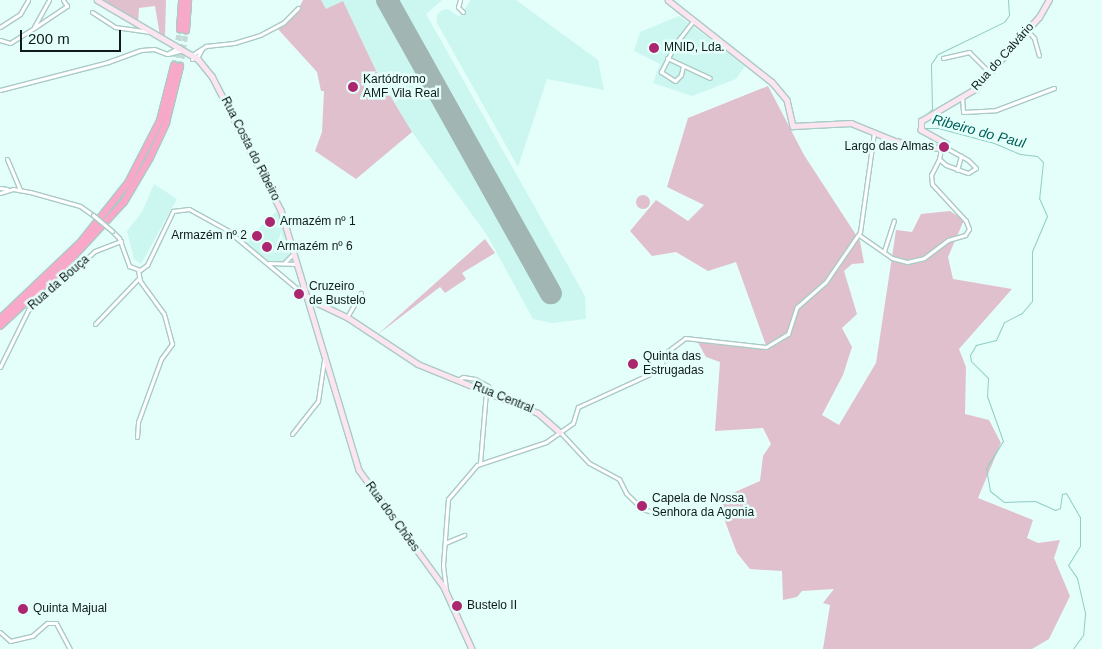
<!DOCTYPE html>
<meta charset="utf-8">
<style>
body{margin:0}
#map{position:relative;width:1102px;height:649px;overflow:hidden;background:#e4fefa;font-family:Arial,sans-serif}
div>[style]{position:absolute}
.built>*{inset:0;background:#ccf7f1}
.green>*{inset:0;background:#e0c0cc}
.round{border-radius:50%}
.stream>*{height:1px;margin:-0.5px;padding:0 0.5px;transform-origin:0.5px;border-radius:0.5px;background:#8ecec6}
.runway>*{height:22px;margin:-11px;padding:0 11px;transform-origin:11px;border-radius:11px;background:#a1b6b3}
.highway-tunnel>*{height:5.5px;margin-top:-2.75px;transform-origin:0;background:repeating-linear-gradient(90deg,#c4dcd8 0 5.5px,transparent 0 8.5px)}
.roads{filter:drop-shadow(1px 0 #aacac6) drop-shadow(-1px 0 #aacac6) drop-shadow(0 1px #aacac6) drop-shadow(0 -1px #aacac6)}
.street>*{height:3px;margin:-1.5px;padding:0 1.5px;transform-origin:1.5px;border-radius:1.5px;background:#fff}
.secondary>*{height:4.5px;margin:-2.25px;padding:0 2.25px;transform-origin:2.25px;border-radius:2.25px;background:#fde5ef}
.highway>*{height:5.5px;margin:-2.75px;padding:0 2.75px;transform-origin:2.75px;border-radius:2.75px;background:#f9a8ca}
.bridges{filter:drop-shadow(1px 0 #aacac6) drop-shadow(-1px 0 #aacac6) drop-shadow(0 1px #aacac6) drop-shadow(0 -1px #aacac6)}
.street-bridge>*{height:3px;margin:-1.5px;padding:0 1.5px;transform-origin:1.5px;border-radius:1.5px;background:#fff}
.dots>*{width:14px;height:14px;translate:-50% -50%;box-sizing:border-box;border:2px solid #e4fefa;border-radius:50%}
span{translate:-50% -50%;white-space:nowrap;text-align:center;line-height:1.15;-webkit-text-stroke:5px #e4fefa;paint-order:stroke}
.poi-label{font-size:12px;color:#0f1b19}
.left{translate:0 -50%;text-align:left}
.right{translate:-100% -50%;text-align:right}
.street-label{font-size:12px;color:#0f1b19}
.water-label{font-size:14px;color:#015f59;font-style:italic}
.scale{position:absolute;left:20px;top:30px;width:101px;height:22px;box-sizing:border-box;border:2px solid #0f1b19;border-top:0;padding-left:6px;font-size:15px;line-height:18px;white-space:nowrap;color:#0f1b19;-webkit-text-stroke:4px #e4fefa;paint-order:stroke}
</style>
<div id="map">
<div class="built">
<div style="clip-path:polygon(321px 0,442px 0,426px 14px,585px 296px,586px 319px,552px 323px,533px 319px,487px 235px,412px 132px,380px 79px,343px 1px,326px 10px)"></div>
<div style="clip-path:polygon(471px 0,516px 0,598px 60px,604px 90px,547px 79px,518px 167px,437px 23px,437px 15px,442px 10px,448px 9px,459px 17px)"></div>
<div style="clip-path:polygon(679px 16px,745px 66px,736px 79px,692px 96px,653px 83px,660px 64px,634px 51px,640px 32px)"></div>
<div style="clip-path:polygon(154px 184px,177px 199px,141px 264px,134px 259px,127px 231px,142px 212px)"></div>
<div style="clip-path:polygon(279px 209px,292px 253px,284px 261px,270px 262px,245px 242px)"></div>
</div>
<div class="green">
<div style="clip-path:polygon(104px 0,166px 0,165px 36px,160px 36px,155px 6px,139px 8px,138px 23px)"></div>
<div style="clip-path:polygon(303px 0,321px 0,326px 9px,343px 1px,380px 79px,412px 132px,356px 179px,315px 151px,322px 132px,324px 91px,321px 91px,317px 72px,277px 28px,295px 16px)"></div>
<div style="clip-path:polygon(768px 86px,804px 155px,860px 241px,864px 263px,852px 264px,844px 271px,857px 314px,842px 328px,852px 347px,843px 375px,822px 415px,839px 425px,876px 363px,896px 230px,912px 232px,921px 214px,950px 211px,964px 220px,948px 257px,953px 279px,1012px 289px,959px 349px,966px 367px,965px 414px,989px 420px,1001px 443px,978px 498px,1033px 520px,1027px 538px,1038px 543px,1060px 540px,1054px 558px,1070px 596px,1049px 639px,1032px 649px,823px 649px,830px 605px,823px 603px,834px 589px,802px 591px,797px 597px,783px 600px,782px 571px,750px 569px,737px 553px,717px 500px,760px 481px,763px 456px,771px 444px,763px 428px,715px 431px,720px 362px,706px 357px,696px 339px,711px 344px,767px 348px,736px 262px,708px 271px,676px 252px,652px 256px,630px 231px,656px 200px,688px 221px,704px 205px,667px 187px,688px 118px)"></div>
<div class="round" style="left:636px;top:195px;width:14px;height:14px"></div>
<div style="clip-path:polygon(485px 239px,495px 253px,462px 273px,466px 279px,445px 293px,440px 287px,377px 335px)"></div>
</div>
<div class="stream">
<div style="left:938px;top:54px;width:73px;rotate:-25.9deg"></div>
<div style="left:1004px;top:22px;width:9px;rotate:-54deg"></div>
<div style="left:1009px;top:15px;width:15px;rotate:-94deg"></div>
<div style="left:918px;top:122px;width:19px;rotate:-43deg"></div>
<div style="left:932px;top:109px;width:45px;rotate:-91.3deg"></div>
<div style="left:931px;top:64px;width:11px;rotate:-56deg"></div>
<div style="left:923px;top:128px;width:15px"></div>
<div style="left:938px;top:128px;width:58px;rotate:15deg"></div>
<div style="left:994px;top:143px;width:28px;rotate:23deg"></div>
<div style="left:1020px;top:154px;width:17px;rotate:7deg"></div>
<div style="left:1037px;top:156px;width:8px;rotate:45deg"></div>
<div style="left:1043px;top:162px;width:36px;rotate:96deg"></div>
<div style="left:1039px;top:198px;width:20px;rotate:66deg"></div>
<div style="left:1047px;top:216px;width:38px;rotate:113deg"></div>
<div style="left:1032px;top:251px;width:50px;rotate:90deg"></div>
<div style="left:1032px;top:301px;width:16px;rotate:130deg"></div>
<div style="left:1022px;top:313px;width:20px;rotate:153deg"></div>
<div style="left:1004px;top:322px;width:20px;rotate:114deg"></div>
<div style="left:996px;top:340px;width:21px;rotate:166deg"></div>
<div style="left:976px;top:345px;width:12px;rotate:121deg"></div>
<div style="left:970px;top:355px;width:6px;rotate:81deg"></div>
<div style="left:971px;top:361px;width:24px;rotate:45deg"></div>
<div style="left:988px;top:378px;width:18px;rotate:93deg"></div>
<div style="left:987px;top:396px;width:48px;rotate:70.4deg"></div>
<div style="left:1003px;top:441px;width:32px;rotate:122deg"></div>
<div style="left:986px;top:468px;width:23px;rotate:80deg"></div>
<div style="left:990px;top:491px;width:18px;rotate:38deg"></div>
<div style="left:1004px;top:502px;width:31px;rotate:-2deg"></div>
<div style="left:1035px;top:501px;width:22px;rotate:24deg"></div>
<div style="left:1055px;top:510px;width:5px;rotate:-22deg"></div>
<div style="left:1060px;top:508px;width:14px;rotate:-82deg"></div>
<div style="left:1062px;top:494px;width:4px;rotate:-14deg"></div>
<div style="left:1066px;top:493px;width:28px;rotate:60deg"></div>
<div style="left:1080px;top:517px;width:29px;rotate:90deg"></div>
<div style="left:1080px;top:546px;width:22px;rotate:122deg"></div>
<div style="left:1068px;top:565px;width:16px;rotate:55deg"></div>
<div style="left:1077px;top:578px;width:37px;rotate:77deg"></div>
<div style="left:1085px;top:614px;width:21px;rotate:95deg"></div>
<div style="left:1083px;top:635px;width:17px;rotate:126deg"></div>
</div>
<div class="runway">
<div style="left:387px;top:0;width:336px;rotate:60.8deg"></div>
</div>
<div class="highway-tunnel">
<div style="left:174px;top:66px;width:36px;rotate:-81deg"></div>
<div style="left:180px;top:67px;width:36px;rotate:-81deg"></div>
</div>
<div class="roads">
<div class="street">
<div style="left:460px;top:0;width:7px;rotate:106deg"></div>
<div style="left:458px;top:7px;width:7px;rotate:45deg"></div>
<div style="left:92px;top:12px;width:27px;rotate:33deg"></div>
<div style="left:115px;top:27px;width:34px;rotate:8deg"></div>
<div style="left:0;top:27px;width:24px;rotate:-33deg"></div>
<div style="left:20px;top:14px;width:16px;rotate:-60deg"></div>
<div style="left:34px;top:27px;width:31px;rotate:-61deg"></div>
<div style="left:1027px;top:30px;width:11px;rotate:49deg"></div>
<div style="left:1034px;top:38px;width:18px;rotate:74deg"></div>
<div style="left:0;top:40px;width:10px;rotate:17deg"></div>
<div style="left:10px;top:43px;width:28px;rotate:-32deg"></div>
<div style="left:34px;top:28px;width:40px;rotate:-34deg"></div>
<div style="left:67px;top:6px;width:7px;rotate:-124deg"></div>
<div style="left:167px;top:54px;width:14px;rotate:-30deg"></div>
<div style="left:168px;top:54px;width:12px;rotate:-14deg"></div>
<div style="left:192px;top:55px;width:17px;rotate:-33deg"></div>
<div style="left:206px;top:46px;width:28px;rotate:-6deg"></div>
<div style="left:234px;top:43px;width:27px;rotate:-17deg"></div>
<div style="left:260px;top:35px;width:27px;rotate:-28deg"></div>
<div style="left:284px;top:22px;width:20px;rotate:-45deg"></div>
<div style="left:667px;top:58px;width:47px;rotate:24.9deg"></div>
<div style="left:943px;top:58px;width:27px;rotate:-13deg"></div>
<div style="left:969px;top:52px;width:28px;rotate:45deg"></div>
<div style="left:192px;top:59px;width:7px;rotate:-27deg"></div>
<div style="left:198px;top:56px;width:8px;rotate:-60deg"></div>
<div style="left:683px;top:66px;width:9px;rotate:103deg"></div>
<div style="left:681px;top:75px;width:8px;rotate:135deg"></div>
<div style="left:675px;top:81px;width:17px;rotate:-147deg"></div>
<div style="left:661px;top:72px;width:33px;rotate:-63deg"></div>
<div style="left:676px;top:43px;width:28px;rotate:-52deg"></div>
<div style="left:0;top:90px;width:112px;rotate:-14.5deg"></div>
<div style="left:108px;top:62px;width:35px;rotate:-20deg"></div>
<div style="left:141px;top:50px;width:13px;rotate:-4deg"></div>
<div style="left:154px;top:49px;width:14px;rotate:21deg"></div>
<div style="left:962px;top:97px;width:15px;rotate:86deg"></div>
<div style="left:963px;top:112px;width:33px;rotate:-3deg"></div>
<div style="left:996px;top:110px;width:62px;rotate:-20.8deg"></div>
<div style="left:941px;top:149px;width:10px;rotate:101deg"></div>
<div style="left:939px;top:159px;width:9px;rotate:41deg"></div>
<div style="left:946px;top:165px;width:23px;rotate:20deg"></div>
<div style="left:968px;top:173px;width:9px;rotate:-32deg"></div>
<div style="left:976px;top:168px;width:11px;rotate:-135deg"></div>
<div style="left:968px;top:160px;width:25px;rotate:-151deg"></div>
<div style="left:7px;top:159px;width:34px;rotate:67deg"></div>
<div style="left:957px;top:170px;width:15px;rotate:-74deg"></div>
<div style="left:0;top:188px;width:7px;rotate:8deg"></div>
<div style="left:0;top:193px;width:14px;rotate:-17deg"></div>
<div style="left:13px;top:189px;width:17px;rotate:10deg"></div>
<div style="left:30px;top:192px;width:52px;rotate:15.6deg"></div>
<div style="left:80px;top:206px;width:16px;rotate:35deg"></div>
<div style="left:112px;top:231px;width:10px;rotate:45deg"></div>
<div style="left:119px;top:238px;width:30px;rotate:70deg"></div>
<div style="left:129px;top:266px;width:12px;rotate:20deg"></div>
<div style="left:140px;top:270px;width:9px;rotate:-36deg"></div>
<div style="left:147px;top:265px;width:60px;rotate:-64.3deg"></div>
<div style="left:173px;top:211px;width:16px;rotate:-7deg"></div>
<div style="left:189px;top:209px;width:43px;rotate:28.9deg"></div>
<div style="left:227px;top:230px;width:103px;rotate:39.9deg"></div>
<div style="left:859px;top:235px;width:40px;rotate:34.9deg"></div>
<div style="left:892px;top:258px;width:16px;rotate:15deg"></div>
<div style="left:907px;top:262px;width:17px;rotate:-13deg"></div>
<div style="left:924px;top:258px;width:30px;rotate:-37deg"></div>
<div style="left:948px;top:240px;width:18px;rotate:-16deg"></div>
<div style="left:965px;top:235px;width:7px;rotate:-56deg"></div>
<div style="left:969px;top:229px;width:9px;rotate:-111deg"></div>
<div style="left:966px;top:221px;width:50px;rotate:-132.6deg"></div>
<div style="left:932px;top:184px;width:9px;rotate:-96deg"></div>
<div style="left:931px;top:175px;width:18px;rotate:-63deg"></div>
<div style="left:884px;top:251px;width:32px;rotate:-72deg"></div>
<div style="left:285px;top:262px;width:13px;rotate:-45deg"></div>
<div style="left:269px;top:263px;width:28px;rotate:2deg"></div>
<div style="left:347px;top:317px;width:28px;rotate:-60deg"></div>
<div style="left:95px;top:324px;width:64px;rotate:-46.3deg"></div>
<div style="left:0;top:367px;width:64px;rotate:-63.8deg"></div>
<div style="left:28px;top:310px;width:89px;rotate:-41.4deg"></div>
<div style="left:95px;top:251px;width:28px;rotate:-21deg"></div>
<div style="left:457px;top:380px;width:7px;rotate:-27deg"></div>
<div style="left:463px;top:377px;width:12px;rotate:9deg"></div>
<div style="left:475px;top:379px;width:15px;rotate:28deg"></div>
<div style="left:560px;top:432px;width:42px;rotate:46.9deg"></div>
<div style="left:589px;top:463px;width:34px;rotate:28deg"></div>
<div style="left:619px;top:479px;width:16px;rotate:63deg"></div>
<div style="left:626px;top:493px;width:23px;rotate:45deg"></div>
<div style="left:642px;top:509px;width:20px;rotate:15deg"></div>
<div style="left:292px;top:434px;width:42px;rotate:-51.8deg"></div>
<div style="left:318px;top:401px;width:41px;rotate:-81.7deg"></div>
<div style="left:137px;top:437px;width:15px;rotate:-86deg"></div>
<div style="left:138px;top:422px;width:67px;rotate:-69.9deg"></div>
<div style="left:161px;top:359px;width:19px;rotate:-54deg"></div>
<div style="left:172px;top:344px;width:31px;rotate:-105deg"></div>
<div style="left:164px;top:314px;width:41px;rotate:-126deg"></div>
<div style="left:140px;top:281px;width:11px;rotate:-100deg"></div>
<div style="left:480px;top:463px;width:71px;rotate:-85.2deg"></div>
<div style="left:445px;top:543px;width:21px;rotate:-23deg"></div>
<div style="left:446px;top:590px;width:25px;rotate:-97deg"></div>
<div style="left:443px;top:565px;width:66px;rotate:-85.7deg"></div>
<div style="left:448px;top:499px;width:45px;rotate:-49.5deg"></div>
<div style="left:477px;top:465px;width:73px;rotate:-18.4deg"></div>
<div style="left:546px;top:442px;width:33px;rotate:-35deg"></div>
<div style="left:573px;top:423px;width:17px;rotate:-73deg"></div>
<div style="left:578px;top:407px;width:77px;rotate:-24.6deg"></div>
<div style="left:648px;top:375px;width:18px;rotate:-41deg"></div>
<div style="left:662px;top:363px;width:13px;rotate:-63deg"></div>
<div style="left:668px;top:351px;width:21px;rotate:-37deg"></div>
<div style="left:685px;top:338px;width:81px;rotate:6.3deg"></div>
<div style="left:766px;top:347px;width:26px;rotate:-31deg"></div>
<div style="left:788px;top:334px;width:28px;rotate:-72deg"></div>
<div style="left:797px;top:307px;width:37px;rotate:-41deg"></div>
<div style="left:825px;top:283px;width:62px;rotate:-55.5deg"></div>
<div style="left:860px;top:232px;width:101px;rotate:-82deg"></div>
<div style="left:0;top:632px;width:13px;rotate:42deg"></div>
<div style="left:10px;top:641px;width:23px;rotate:-13deg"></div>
<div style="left:32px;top:636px;width:20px;rotate:-41deg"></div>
<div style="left:47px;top:623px;width:9px"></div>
<div style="left:56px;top:623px;width:30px;rotate:62deg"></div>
</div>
<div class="secondary">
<div style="left:97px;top:0;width:117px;rotate:30.3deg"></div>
<div style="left:198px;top:59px;width:22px;rotate:51deg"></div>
<div style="left:212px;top:76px;width:151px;rotate:62.8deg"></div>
<div style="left:281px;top:210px;width:271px;rotate:73.3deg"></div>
<div style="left:359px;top:470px;width:145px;rotate:54deg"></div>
<div style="left:444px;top:587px;width:68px;rotate:65.7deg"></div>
<div style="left:668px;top:0;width:132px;rotate:38.3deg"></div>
<div style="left:772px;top:82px;width:23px;rotate:50deg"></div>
<div style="left:787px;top:100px;width:27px;rotate:77deg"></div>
<div style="left:793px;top:126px;width:58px;rotate:-3deg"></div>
<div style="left:851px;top:123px;width:48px;rotate:22.2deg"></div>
<div style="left:895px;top:141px;width:50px;rotate:9.3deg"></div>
<div style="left:944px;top:149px;width:5px;rotate:-68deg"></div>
<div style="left:946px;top:144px;width:29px;rotate:-151deg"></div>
<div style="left:921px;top:130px;width:9px;rotate:-90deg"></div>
<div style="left:921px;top:121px;width:63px;rotate:-30.7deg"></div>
<div style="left:975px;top:89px;width:96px;rotate:-48.4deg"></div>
<div style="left:1039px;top:17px;width:20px;rotate:-60deg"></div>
<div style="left:309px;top:299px;width:42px;rotate:25.3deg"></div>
<div style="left:347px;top:317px;width:85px;rotate:33.5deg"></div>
<div style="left:418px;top:364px;width:130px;rotate:22.2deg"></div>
<div style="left:538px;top:413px;width:29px;rotate:41deg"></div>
</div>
<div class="highway">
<div style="left:180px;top:30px;width:30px;rotate:-86deg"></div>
<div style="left:186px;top:31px;width:31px;rotate:-86deg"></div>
<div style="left:0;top:319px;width:112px;rotate:-43.5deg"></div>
<div style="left:81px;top:242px;width:75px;rotate:-51.5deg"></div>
<div style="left:128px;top:183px;width:70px;rotate:-62.7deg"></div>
<div style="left:160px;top:121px;width:57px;rotate:-75.7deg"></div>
<div style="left:0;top:326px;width:84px;rotate:-42.6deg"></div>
<div style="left:62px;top:269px;width:91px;rotate:-47.2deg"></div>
<div style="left:124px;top:202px;width:51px;rotate:-59.4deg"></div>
<div style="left:150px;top:158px;width:38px;rotate:-65deg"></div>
<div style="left:166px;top:123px;width:58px;rotate:-76deg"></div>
</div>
</div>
<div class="bridges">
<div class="street-bridge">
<div style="left:93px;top:215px;width:25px;rotate:40deg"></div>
</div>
</div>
<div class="dots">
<div style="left:654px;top:48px;background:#ab266f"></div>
<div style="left:353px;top:87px;background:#ab266f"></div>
<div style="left:944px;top:147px;background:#ab266f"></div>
<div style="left:270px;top:222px;background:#ab266f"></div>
<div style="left:257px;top:236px;background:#ab266f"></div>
<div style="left:267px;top:247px;background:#ab266f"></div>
<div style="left:299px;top:294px;background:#ab266f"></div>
<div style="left:633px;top:364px;background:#ab266f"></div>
<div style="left:642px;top:506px;background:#ab266f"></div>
<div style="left:457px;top:606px;background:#ab266f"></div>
<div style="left:23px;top:609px;background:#ab266f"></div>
</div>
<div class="poi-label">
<span class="left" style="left:664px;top:48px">MNID, Lda.</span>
<span class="left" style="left:363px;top:87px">Kartódromo<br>AMF Vila Real</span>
<span class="right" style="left:934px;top:147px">Largo das Almas</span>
<span class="left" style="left:280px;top:222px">Armazém nº 1</span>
<span class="right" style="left:247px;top:236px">Armazém nº 2</span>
<span class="left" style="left:277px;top:247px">Armazém nº 6</span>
<span class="left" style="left:309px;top:294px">Cruzeiro<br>de Bustelo</span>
<span class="left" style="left:643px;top:364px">Quinta das<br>Estrugadas</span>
<span class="left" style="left:652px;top:506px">Capela de Nossa<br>Senhora da Agonia</span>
<span class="left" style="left:467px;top:606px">Bustelo II</span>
<span class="left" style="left:33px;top:609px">Quinta Majual</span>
</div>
<div class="street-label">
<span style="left:1003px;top:57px;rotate:-48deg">Rua do Calvário</span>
<span style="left:250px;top:149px;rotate:63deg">Rua Costa do Ribeiro</span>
<span style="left:59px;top:283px;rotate:-41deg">Rua da Bouça</span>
<span style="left:503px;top:398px;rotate:22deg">Rua Central</span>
<span style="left:392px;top:517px;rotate:54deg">Rua dos Chões</span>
</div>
<div class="water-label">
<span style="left:979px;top:131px;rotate:15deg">Ribeiro do Paul</span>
</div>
<div class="scale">200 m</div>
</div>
